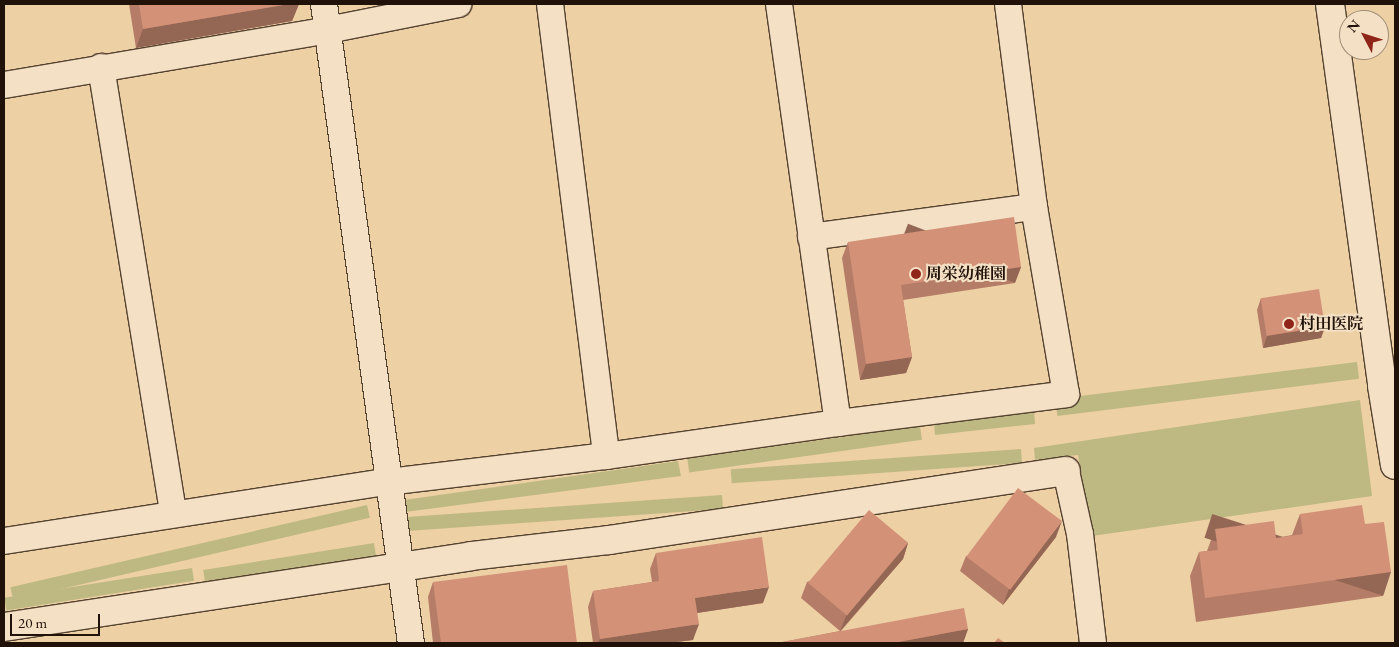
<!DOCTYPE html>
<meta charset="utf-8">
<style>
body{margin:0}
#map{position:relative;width:1399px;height:647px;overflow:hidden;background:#eed0a5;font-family:"EB Garamond","Noto Serif JP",serif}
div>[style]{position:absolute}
.green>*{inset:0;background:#beb982;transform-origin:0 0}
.roads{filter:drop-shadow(1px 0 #544230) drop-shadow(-1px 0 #544230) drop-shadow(0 1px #544230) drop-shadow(0 -1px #544230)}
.minor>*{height:26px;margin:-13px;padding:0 13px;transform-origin:13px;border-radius:13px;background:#f4e0c4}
.tertiary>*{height:28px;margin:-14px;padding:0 14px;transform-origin:14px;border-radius:14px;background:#f4e0c4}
.wall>*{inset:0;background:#b57d67}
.shaded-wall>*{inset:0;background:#946654;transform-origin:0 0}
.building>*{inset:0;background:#d39178;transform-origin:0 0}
.dots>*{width:14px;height:14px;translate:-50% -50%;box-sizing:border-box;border:2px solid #f4e0c4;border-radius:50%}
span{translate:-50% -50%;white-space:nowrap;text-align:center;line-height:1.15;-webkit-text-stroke:4px #f4e0c4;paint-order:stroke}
.poi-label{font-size:16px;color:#211209;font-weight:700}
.left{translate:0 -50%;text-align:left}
.frame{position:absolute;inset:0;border:5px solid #211209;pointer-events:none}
.north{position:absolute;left:1339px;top:10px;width:50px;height:50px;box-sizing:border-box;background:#f4e0c4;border:1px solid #a08e79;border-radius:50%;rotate:310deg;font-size:14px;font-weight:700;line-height:20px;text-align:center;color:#211209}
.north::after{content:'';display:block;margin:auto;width:18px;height:22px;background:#8f2418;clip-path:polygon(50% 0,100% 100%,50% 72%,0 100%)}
.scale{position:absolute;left:10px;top:614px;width:90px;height:22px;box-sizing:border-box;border:2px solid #211209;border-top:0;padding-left:6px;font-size:15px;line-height:18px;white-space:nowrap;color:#211209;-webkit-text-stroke:4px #f4e0c4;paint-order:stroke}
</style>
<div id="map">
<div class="green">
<div style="left:1357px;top:362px;width:17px;height:304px;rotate:83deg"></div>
<div style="clip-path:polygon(1360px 400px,1372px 496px,1092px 536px,1078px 455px,1035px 460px,1034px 448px)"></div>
<div style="clip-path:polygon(1034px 410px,1035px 424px,935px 435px,934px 424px)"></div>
<div style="left:920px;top:426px;width:14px;height:235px;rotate:82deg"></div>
<div style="left:1021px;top:449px;width:14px;height:291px;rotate:86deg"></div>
<div style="clip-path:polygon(678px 461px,681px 476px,405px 512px,404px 500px)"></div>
<div style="left:722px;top:495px;width:14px;height:316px;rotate:86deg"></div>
<div style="left:367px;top:505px;width:13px;height:366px;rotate:77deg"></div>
<div style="left:374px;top:543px;width:13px;height:173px;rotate:81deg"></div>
<div style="left:192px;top:568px;width:13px;height:190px;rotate:81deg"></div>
</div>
<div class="roads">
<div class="minor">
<div style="left:324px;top:4px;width:645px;rotate:82.25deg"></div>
<div style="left:550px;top:4px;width:455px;rotate:82.9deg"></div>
<div style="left:779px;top:4px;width:423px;rotate:82deg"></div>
<div style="left:101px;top:67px;width:453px;rotate:80.8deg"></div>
<div style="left:4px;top:85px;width:329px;rotate:-9.6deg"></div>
<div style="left:328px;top:30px;width:133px;rotate:-11.3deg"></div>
<div style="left:811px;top:237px;width:225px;rotate:-7.7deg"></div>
<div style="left:1066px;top:471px;width:65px;rotate:77.5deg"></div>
<div style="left:1080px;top:534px;width:110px;rotate:83.2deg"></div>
<div style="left:4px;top:541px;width:388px;rotate:-8.8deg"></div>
<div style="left:387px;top:482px;width:221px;rotate:-6.8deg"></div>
<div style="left:606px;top:456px;width:234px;rotate:-8.1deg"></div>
<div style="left:838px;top:423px;width:230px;rotate:-7.2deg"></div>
<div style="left:1066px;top:394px;width:190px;rotate:-99.7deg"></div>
<div style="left:1034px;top:207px;width:205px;rotate:-97.3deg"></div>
</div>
<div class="tertiary">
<div style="left:1330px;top:4px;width:386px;rotate:82.2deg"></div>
<div style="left:1382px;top:386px;width:80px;rotate:80.7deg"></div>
<div style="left:4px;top:627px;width:472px;rotate:-8.6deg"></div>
<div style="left:471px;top:556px;width:139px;rotate:-6.6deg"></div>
<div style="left:609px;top:540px;width:462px;rotate:-8.6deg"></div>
</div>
</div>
<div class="wall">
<div style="clip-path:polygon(129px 4px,299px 4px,292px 21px,136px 48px)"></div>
<div style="clip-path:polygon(848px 242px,1021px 267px,1015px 283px,903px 300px,912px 357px,906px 373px,860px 380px,842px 258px)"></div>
<div style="clip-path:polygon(1261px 298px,1325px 327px,1321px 338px,1263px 348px,1257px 310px)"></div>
<div style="clip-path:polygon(1300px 514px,1365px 524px,1383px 596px,1196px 622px,1190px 576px,1199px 552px,1207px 551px,1215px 529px,1276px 538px,1292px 535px)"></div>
<div style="clip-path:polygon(1056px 537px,1003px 605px,960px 571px,966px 556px)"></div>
<div style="clip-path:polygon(908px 543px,903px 559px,841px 631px,968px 629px,963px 643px,777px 643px,840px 631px,801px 598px,807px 582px)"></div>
<div style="clip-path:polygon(656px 553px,763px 603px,697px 613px,693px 640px,668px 643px,593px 643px,588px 607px,593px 591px,652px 582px,650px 569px)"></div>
<div style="clip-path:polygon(433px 582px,577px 643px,433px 643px,428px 597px)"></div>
</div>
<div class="shaded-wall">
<div style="clip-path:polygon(289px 4px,299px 4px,292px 21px,136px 48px,143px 29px)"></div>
<div style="left:1021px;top:267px;width:17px;height:121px;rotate:111deg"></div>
<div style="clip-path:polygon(1325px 327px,1321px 338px,1263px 348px,1267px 336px)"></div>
<div style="clip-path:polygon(912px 357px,906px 373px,860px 380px,866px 364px)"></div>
<div style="clip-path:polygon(1062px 521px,1056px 537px,1003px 605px,1009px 589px)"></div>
<div style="clip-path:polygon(908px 543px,903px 559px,840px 631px,846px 616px)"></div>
<div style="left:1391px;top:572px;width:25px;height:188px;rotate:108deg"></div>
<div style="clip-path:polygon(769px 587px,763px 603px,690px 614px,695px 598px)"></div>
<div style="clip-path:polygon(699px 624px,693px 640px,668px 643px,598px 643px,600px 639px)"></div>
<div style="clip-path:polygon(968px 629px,963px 643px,893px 643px)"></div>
</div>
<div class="building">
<div style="clip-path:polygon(139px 4px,289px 4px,143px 29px)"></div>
<div style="clip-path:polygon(1014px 217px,1021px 267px,901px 285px,912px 357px,866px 364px,848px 242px)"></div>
<div style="left:1319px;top:289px;width:38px;height:59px;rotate:81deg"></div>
<div style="left:1018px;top:488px;width:55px;height:86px;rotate:37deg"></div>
<div style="clip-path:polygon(1362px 505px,1365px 524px,1384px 522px,1391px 572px,1205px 598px,1199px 552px,1218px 550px,1215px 529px,1274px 521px,1276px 538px,1303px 534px,1300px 514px)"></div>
<div style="left:869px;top:510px;width:51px;height:95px;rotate:40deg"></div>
<div style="clip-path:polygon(762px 537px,769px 587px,695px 598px,699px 624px,600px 639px,593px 591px,659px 581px,656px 553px)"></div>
<div style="clip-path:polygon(567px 565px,577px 643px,441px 643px,433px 582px)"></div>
<div style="clip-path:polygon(964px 608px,968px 629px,893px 643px,777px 643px)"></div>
<div style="clip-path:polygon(998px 638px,1005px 643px,994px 643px)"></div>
</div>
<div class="dots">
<div style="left:916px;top:274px;background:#8f2418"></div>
<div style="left:1289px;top:324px;background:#8f2418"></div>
</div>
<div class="poi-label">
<span class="left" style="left:926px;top:274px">周栄幼稚園</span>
<span class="left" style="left:1299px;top:324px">村田医院</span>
</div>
<div class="frame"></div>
<div class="north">N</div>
<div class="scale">20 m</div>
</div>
